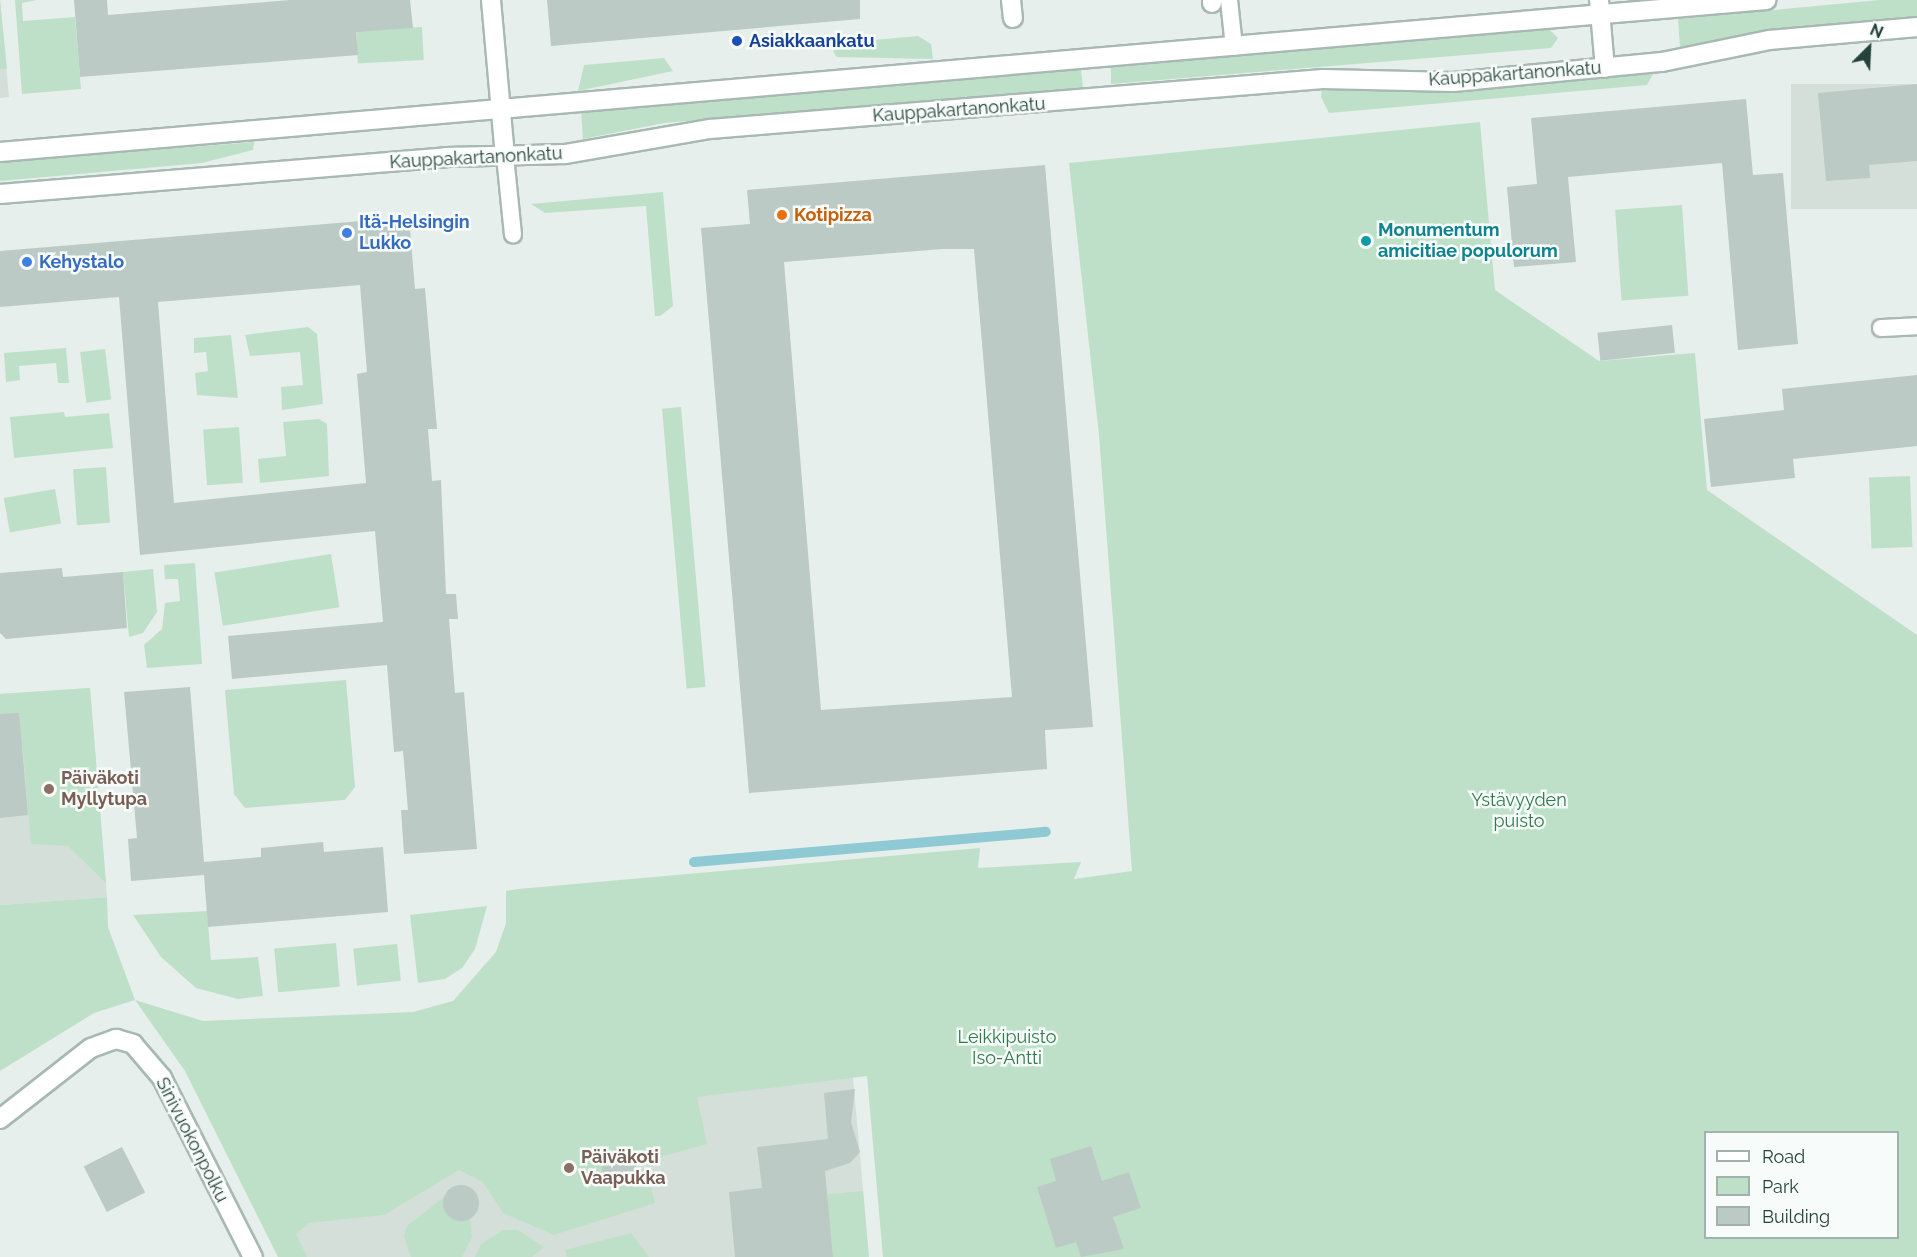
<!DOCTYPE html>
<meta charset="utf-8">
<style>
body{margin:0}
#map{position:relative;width:1917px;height:1257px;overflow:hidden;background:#e6efeb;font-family:Raleway,sans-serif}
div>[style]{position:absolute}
.built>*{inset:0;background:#d4dfda;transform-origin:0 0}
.green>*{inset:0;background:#bfe0c8;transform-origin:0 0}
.stream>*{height:10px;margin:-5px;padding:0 5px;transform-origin:5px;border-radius:5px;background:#8ec9d4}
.building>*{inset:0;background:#bbcac4;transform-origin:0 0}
.round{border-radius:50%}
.roads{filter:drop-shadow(2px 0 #a8b8b2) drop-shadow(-2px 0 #a8b8b2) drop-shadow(0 2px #a8b8b2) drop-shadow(0 -2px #a8b8b2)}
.lane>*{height:16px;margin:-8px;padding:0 8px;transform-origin:8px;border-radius:8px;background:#fff}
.street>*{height:18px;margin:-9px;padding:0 9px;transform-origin:9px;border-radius:9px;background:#fff}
.secondary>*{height:18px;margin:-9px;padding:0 9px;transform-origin:9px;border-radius:9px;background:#fff}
.dots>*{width:16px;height:16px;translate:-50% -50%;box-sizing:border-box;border:3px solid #f7fbf9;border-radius:50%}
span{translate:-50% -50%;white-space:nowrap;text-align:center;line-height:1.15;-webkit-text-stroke:5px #f7fbf9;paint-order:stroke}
.transit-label{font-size:18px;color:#164399;font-weight:700}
.left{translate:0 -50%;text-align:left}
.street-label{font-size:18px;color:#24423a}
.food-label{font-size:18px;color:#c56008;font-weight:700}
.shop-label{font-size:18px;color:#366cbe;font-weight:700}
.culture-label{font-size:18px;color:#0d838f;font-weight:700}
.education-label{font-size:18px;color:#785e54;font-weight:700}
.park-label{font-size:18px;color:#2d7a4b}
.legend{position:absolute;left:1704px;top:1131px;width:195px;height:108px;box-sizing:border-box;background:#f7fbf9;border:2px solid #a3b1ad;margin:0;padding:8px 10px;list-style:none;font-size:18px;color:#24423a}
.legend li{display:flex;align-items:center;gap:12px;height:30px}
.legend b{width:30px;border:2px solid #a3b1ad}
.north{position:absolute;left:1839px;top:18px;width:60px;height:60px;-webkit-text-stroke:4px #f7fbf9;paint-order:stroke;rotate:24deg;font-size:16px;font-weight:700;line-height:24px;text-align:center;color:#24423a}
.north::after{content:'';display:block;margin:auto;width:21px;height:27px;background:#24423a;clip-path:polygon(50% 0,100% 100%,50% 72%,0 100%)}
</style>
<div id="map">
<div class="built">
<div style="clip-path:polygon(0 0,9px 97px,0 98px)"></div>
<div style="left:1917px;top:84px;width:125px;height:126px;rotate:90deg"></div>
<div style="clip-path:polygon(90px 688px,107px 897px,0 905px,0 694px)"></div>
<div style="clip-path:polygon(853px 1077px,869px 1257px,278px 1257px,269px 1169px,543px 1113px)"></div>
</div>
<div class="green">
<div style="clip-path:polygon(0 0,7px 69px,0 69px)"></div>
<div style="clip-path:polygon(15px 0,37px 0,22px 3px,23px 21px,75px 17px,81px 89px,22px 94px)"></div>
<div style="clip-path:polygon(1880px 0,1917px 0,1917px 17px,1767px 30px,1680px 47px,1678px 19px)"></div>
<div style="left:422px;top:27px;width:33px;height:66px;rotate:87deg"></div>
<div style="clip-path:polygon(1549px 29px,1558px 38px,1551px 48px,1111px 84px,1111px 67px)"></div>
<div style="clip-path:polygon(918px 36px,931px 44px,933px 59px,837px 57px,833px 52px,840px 43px)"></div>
<div style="clip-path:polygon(664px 58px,673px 71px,578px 91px,584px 65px)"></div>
<div style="clip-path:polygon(1081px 69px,1083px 88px,664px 123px,583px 139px,581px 111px)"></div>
<div style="clip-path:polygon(1653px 74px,1647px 85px,1329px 113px,1321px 97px,1322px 87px,1411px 92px)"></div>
<div style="clip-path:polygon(evenodd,1480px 122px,1495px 290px,1599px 361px,1695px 353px,1707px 490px,1917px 635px,1917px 1257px,883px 1257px,867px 1076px,697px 1097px,707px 1144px,635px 1164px,621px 1148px,603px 1157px,602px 1166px,615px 1183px,646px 1168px,655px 1203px,554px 1235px,503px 1213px,483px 1182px,459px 1170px,384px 1215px,309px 1223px,296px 1234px,307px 1257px,278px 1257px,185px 1071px,135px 1000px,94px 1013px,0 1071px,0 905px,107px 897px,108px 927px,135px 1000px,203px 1021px,413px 1012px,453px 1001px,496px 952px,506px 923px,506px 891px,518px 889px,980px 848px,978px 868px,1081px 862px,1074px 879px,1132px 871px,1099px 435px,1069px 163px,1480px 122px,1706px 1132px,1898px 1132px,1898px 1238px,1706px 1238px,1706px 1132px)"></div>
<div style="clip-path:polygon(254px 142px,253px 150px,202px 163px,0 181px,0 162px)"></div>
<div style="clip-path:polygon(663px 192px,673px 306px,660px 316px,655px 316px,646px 206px,545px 213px,531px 204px)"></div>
<div style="left:1682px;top:205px;width:91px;height:67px;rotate:86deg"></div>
<div style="clip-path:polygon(308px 327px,317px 334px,323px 404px,282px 410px,281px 387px,303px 385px,300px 352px,250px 356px,245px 335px)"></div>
<div style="clip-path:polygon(231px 335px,238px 398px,197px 395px,195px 373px,208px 371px,206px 352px,194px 353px,194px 338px)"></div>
<div style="clip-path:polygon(66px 348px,69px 383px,58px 383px,56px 363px,19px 366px,20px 380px,6px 382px,4px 353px)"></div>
<div style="left:105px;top:349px;width:51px;height:25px;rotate:83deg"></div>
<div style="left:681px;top:407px;width:281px;height:19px;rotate:85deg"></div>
<div style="clip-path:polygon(64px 412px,65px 417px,109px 413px,113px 448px,14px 458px,10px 417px)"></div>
<div style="clip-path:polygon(319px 419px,327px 424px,329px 476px,260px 483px,258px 459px,286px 456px,283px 422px)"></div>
<div style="left:239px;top:427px;width:56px;height:36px;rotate:86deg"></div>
<div style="left:106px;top:467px;width:56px;height:33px;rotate:86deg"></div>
<div style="left:1910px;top:476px;width:71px;height:41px;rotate:88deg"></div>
<div style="left:55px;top:489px;width:35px;height:52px;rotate:80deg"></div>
<div style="left:331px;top:554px;width:54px;height:118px;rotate:81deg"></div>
<div style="clip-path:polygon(195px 563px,202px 664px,147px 668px,144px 645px,162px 629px,165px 603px,180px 601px,178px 579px,165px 579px,164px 565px)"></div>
<div style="clip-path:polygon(153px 569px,157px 612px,143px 633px,129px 637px,123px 572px)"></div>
<div style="clip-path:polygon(346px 680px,355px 787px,345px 800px,245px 808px,234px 794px,225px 690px)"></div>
<div style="clip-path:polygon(90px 688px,106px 883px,68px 846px,31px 844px,23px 751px,0 753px,0 694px)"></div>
<div style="clip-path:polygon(487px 906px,475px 949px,462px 968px,445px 979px,418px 983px,410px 915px)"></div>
<div style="clip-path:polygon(207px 911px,211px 960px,258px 957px,263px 996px,238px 999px,196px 988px,161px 957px,133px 915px)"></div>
<div style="left:336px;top:943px;width:44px;height:62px;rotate:85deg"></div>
<div style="left:397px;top:944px;width:37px;height:44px;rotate:84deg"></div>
<div style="left:863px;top:1191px;width:66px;height:36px;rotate:85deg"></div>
<div style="clip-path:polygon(444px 1197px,450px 1217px,470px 1218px,472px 1237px,462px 1257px,411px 1257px,404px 1237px,407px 1226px)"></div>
<div style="clip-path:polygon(503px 1230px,518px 1230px,544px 1247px,532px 1257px,475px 1257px,481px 1244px)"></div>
<div style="clip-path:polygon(631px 1233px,649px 1257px,567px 1257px,565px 1250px)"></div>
</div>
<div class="stream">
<div style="left:694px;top:862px;width:353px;rotate:-4.9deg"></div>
</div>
<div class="building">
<div style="clip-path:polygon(74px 0,107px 0,108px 15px,290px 0,410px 0,413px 28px,356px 32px,358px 55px,80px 77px)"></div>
<div style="clip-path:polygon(547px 0,860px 0,860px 19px,551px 46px)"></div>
<div style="clip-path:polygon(1917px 84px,1917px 161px,1869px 165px,1870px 178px,1826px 181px,1818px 93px)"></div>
<div style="clip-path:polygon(1746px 99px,1753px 175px,1783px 173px,1798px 344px,1738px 350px,1722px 163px,1568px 177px,1576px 262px,1514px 267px,1507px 187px,1537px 184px,1531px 118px)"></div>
<div style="clip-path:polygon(evenodd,1045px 165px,1093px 727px,1045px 730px,1047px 769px,749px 793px,701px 228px,750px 224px,747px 190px,1045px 165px,942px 249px,974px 249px,1012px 697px,821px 710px,784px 262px,942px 249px)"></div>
<div style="clip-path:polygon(evenodd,409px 217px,415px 289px,425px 288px,437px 429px,428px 429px,432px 481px,441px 480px,446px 594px,456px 594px,458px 619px,449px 619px,455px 693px,464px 692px,477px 849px,404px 854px,401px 810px,408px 810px,403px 751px,394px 752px,387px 665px,232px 679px,228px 636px,383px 622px,375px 531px,140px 555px,119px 297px,0 307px,0 251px,409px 217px,360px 285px,367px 372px,357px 374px,366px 483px,174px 503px,158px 302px,360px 285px)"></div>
<div style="left:1672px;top:325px;width:28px;height:75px;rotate:84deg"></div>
<div style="clip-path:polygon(1917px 375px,1917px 446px,1793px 459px,1795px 478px,1711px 487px,1704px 419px,1784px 410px,1782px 389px)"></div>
<div style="clip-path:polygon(62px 568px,63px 577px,123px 572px,127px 628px,6px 639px,0 633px,0 573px)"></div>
<div style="clip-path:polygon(190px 687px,204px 862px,261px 857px,261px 848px,323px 842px,324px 852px,383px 847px,388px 912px,208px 927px,204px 875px,131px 881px,128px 839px,137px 838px,124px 692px)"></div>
<div style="clip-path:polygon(19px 713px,28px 815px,0 818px,0 714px)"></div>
<div style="clip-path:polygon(855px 1089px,851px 1122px,860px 1152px,850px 1163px,825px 1171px,833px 1257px,735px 1257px,729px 1192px,762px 1188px,757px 1147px,828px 1139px,824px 1093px)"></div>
<div style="clip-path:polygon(1091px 1146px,1102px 1181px,1129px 1172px,1141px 1208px,1113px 1217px,1124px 1249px,1081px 1257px,1076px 1242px,1056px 1248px,1037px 1187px,1056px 1181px,1050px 1159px)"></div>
<div style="left:122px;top:1147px;width:51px;height:43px;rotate:63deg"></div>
<div class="round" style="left:602px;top:1149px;width:34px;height:34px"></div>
<div class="round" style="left:443px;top:1185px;width:36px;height:36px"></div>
</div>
<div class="roads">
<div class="lane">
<div style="left:1229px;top:0;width:47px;rotate:83.9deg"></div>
<div style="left:505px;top:156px;width:79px;rotate:84.2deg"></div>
<div style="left:1881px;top:328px;width:36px;rotate:-3deg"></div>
</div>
<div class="street">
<div style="left:491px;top:0;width:157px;rotate:84.9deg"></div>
<div style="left:1011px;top:0;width:18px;rotate:84deg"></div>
<div style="left:1212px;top:0;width:3px;rotate:90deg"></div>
<div style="left:1599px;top:0;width:68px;rotate:85deg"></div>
<div style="left:0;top:1119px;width:115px;rotate:-38deg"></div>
<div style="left:91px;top:1048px;width:27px;rotate:-20deg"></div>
<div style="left:116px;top:1039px;width:18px;rotate:16deg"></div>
<div style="left:133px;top:1044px;width:45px;rotate:49.5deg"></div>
<div style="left:162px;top:1078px;width:201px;rotate:63.1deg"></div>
</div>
<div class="secondary">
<div style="left:0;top:152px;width:1773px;rotate:-4.92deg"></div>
<div style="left:0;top:194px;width:448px;rotate:-4.7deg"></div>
<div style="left:446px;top:157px;width:119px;rotate:-1.4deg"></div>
<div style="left:565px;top:154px;width:147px;rotate:-9.8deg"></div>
<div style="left:710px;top:129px;width:615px;rotate:-4.66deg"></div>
<div style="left:1323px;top:79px;width:130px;rotate:1.3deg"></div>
<div style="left:1453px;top:82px;width:210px;rotate:-5.5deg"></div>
<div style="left:1662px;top:62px;width:109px;rotate:-11.6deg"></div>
<div style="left:1769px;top:40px;width:149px;rotate:-5deg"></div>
</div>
</div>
<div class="dots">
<div style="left:737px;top:41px;background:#1a4fb4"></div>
<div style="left:782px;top:215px;background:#e8710a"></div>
<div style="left:347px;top:233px;background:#3f7fe0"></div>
<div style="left:1366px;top:241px;background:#0f9aa8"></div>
<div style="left:27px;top:262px;background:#3f7fe0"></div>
<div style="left:49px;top:789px;background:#8d6e63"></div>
<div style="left:569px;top:1168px;background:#8d6e63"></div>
</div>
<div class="transit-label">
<span class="left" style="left:749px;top:41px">Asiakkaankatu</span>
</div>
<div class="street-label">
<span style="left:1515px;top:74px;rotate:-4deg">Kauppakartanonkatu</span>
<span style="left:959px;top:110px;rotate:-4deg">Kauppakartanonkatu</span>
<span style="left:476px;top:158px;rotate:-3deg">Kauppakartanonkatu</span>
<span style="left:192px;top:1140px;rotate:63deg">Sinivuokonpolku</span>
</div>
<div class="food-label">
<span class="left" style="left:794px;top:215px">Kotipizza</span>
</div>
<div class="shop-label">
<span class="left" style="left:359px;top:233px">Itä-Helsingin<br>Lukko</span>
<span class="left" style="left:39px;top:262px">Kehystalo</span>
</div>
<div class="culture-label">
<span class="left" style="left:1378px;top:241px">Monumentum<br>amicitiae populorum</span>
</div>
<div class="education-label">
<span class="left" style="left:61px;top:789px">Päiväkoti<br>Myllytupa</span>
<span class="left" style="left:581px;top:1168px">Päiväkoti<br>Vaapukka</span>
</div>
<div class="park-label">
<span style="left:1519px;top:811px">Ystävyyden<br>puisto</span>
<span style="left:1007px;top:1048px">Leikkipuisto<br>Iso-Antti</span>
</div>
<ul class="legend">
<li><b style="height:8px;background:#fff"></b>Road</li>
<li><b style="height:16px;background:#bfe0c8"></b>Park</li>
<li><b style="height:16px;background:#bbcac4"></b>Building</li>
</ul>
<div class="north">N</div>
</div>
